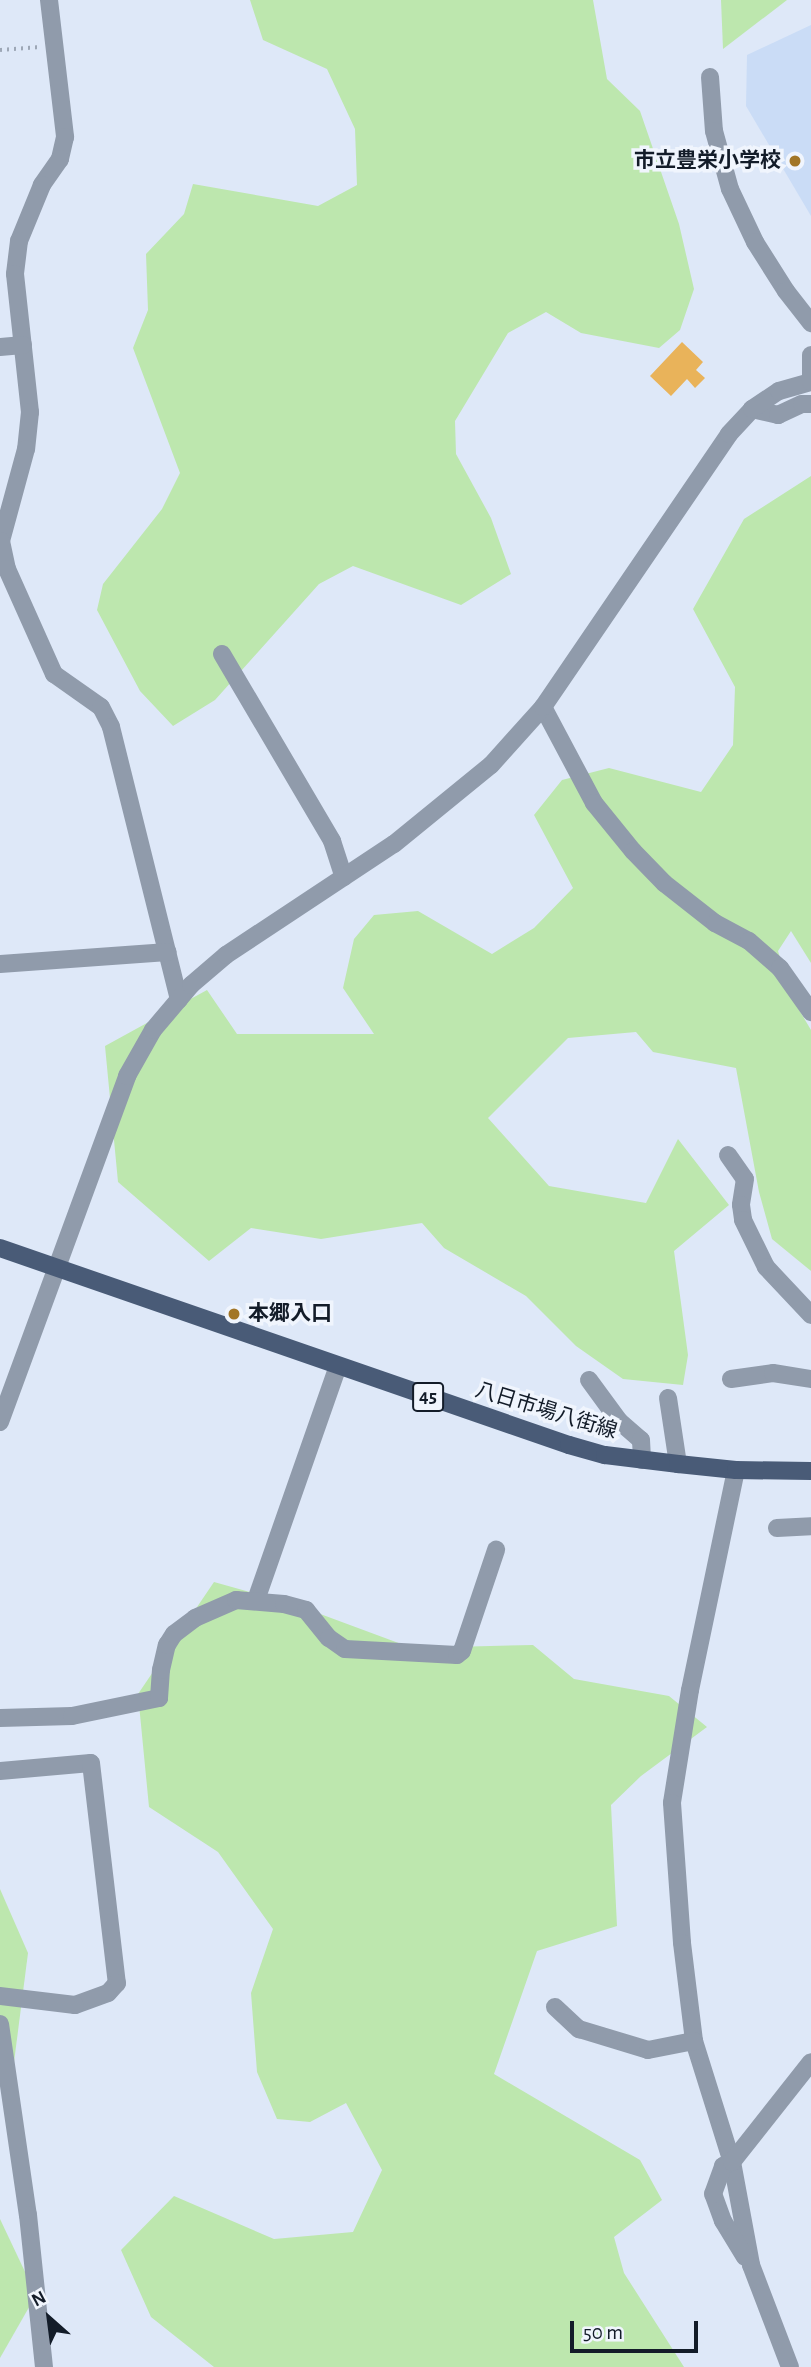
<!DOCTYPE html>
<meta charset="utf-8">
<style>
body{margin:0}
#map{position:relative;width:811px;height:2367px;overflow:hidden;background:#dee8f8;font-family:"Alegreya Sans","Noto Sans JP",sans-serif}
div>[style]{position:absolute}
.built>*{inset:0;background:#cadcf6}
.green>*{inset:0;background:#bde7ae}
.building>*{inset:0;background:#e9b35a}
.path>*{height:3.5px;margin-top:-1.75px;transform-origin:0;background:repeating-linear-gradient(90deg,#9da7b6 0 2px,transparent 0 7px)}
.minor>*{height:18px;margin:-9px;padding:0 9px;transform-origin:9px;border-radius:9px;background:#909bab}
.major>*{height:18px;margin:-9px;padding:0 9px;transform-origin:9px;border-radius:9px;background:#495b77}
.dots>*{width:19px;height:19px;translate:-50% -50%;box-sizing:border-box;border:4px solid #f0f5fd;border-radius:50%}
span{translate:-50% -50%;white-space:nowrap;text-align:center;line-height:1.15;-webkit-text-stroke:7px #f0f5fd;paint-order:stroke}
.shield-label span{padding:2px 5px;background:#f0f5fd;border:2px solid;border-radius:5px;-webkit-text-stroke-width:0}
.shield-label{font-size:19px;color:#131c29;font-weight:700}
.poi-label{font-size:21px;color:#131c29;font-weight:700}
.right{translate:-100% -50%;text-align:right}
.left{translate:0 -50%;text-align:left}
.street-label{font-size:21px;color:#131c29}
.north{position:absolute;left:14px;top:2283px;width:70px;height:70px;-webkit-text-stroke:5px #f0f5fd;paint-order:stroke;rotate:332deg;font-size:19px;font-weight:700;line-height:28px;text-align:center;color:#131c29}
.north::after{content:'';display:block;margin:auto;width:24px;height:32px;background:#131c29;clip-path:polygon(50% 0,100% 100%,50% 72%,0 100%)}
.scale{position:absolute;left:570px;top:2321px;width:128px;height:32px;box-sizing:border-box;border:4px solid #131c29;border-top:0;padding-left:9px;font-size:21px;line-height:24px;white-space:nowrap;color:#131c29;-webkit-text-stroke:5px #f0f5fd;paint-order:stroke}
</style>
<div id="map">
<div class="built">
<div style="clip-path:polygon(811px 25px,811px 216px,746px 106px,747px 55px)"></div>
</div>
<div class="green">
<div style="clip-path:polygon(250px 0,593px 0,607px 79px,640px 111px,679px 224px,694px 289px,680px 330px,659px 348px,581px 333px,546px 312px,508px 333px,455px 421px,456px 454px,491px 518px,511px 574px,461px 605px,353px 566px,319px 584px,215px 700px,173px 726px,140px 691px,97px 610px,103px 584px,162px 509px,180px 473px,133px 348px,148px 310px,146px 254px,184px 214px,193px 184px,318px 206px,357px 185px,355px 129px,327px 69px,263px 40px)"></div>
<div style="clip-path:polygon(721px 0,787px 0,723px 49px)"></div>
<div style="clip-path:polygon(811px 476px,811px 963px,791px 931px,778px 951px,792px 998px,811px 1030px,811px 1271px,772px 1239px,759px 1192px,736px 1068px,653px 1052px,636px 1032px,568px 1038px,488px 1118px,549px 1186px,646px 1203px,678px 1139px,729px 1205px,674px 1251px,688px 1355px,683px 1385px,623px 1379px,576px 1346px,526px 1296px,444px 1248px,422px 1223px,321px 1239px,251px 1228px,209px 1261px,118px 1182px,105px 1046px,207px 990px,237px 1034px,374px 1034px,343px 988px,354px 939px,374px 915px,418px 911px,492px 954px,534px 928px,573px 888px,534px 815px,562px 780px,609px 768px,701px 792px,733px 745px,735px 687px,693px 609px,744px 519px)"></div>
<div style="clip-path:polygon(214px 1582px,296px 1605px,412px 1648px,533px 1645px,574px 1679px,669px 1696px,707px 1727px,641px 1776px,611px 1805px,617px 1926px,537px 1951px,494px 2074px,640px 2160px,662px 2200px,614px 2237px,624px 2273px,684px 2367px,214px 2367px,151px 2317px,121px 2250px,174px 2196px,274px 2239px,353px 2232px,382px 2170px,346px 2103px,310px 2122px,277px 2119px,257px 2072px,251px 1993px,273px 1929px,218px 1852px,149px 1807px,138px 1694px)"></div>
<div style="clip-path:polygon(0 1889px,28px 1953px,13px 2070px,0 2078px)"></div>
<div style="clip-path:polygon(0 2219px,36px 2295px,0 2358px)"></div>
</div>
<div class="building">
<div style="clip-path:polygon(682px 342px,703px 362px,696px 370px,705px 378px,695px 388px,687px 379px,671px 396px,650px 376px)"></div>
</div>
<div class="path">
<div style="left:0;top:50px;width:40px;rotate:-4.3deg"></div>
</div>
<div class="minor">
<div style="left:49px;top:0;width:138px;rotate:83.3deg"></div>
<div style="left:65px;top:137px;width:23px;rotate:103deg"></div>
<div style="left:60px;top:159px;width:32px;rotate:125deg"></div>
<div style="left:42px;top:185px;width:61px;rotate:112.3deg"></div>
<div style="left:19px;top:241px;width:33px;rotate:97deg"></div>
<div style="left:15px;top:274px;width:139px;rotate:83.8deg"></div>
<div style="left:30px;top:412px;width:37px;rotate:96deg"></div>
<div style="left:26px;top:449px;width:95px;rotate:105.2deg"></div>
<div style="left:1px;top:541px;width:29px;rotate:78deg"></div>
<div style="left:7px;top:569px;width:115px;rotate:65.9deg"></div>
<div style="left:54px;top:674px;width:57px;rotate:35.1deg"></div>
<div style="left:101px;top:707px;width:22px;rotate:63deg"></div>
<div style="left:111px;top:727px;width:281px;rotate:76deg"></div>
<div style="left:710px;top:77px;width:54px;rotate:85.8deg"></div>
<div style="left:714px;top:131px;width:60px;rotate:74.6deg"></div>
<div style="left:730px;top:189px;width:59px;rotate:64.7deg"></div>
<div style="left:755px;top:242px;width:58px;rotate:57.7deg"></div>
<div style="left:786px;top:291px;width:41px;rotate:52deg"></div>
<div style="left:0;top:347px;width:23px;rotate:-5deg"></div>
<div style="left:752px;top:409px;width:27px;rotate:13deg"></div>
<div style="left:778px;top:415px;width:26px;rotate:-25deg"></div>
<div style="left:802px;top:404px;width:9px"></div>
<div style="left:222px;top:654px;width:217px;rotate:59.5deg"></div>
<div style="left:332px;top:841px;width:38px;rotate:72deg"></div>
<div style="left:543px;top:707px;width:109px;rotate:62deg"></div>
<div style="left:594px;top:803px;width:62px;rotate:50.9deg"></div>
<div style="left:633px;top:851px;width:45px;rotate:45.9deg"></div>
<div style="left:664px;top:883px;width:65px;rotate:38.1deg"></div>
<div style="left:715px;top:923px;width:38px;rotate:28deg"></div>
<div style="left:749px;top:941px;width:41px;rotate:41.1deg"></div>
<div style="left:780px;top:968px;width:54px;rotate:54.8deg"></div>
<div style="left:0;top:964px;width:168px;rotate:-4.1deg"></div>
<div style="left:728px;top:1155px;width:29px;rotate:55deg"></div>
<div style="left:745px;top:1179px;width:26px;rotate:99deg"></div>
<div style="left:741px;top:1205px;width:15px;rotate:82deg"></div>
<div style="left:743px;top:1220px;width:52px;rotate:63.9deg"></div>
<div style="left:766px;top:1267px;width:66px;rotate:46.8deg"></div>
<div style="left:731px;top:1379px;width:42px;rotate:-8.1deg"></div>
<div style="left:773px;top:1373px;width:38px;rotate:9deg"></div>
<div style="left:589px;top:1380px;width:51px;rotate:53.8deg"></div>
<div style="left:619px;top:1421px;width:29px;rotate:41deg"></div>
<div style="left:641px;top:1440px;width:20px;rotate:87deg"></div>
<div style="left:668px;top:1398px;width:67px;rotate:81.4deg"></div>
<div style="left:0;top:1422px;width:369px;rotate:-69.8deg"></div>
<div style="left:127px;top:1076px;width:53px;rotate:-60.5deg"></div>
<div style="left:153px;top:1030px;width:59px;rotate:-49.8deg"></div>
<div style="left:191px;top:985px;width:46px;rotate:-40.6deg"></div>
<div style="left:226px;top:955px;width:201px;rotate:-33.5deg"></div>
<div style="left:394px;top:844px;width:125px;rotate:-39.2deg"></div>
<div style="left:491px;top:765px;width:78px;rotate:-48.1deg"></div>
<div style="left:543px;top:707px;width:330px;rotate:-55.7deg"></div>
<div style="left:729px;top:434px;width:34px;rotate:-47deg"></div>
<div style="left:752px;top:409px;width:32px;rotate:-34deg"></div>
<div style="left:779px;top:391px;width:33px;rotate:-16deg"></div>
<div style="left:811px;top:382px;width:27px;rotate:-90deg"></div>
<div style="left:736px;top:1470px;width:225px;rotate:101.8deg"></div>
<div style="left:690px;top:1690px;width:114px;rotate:99.1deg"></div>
<div style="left:672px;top:1803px;width:140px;rotate:85.9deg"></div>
<div style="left:682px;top:1943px;width:99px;rotate:83deg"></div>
<div style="left:694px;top:2041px;width:127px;rotate:72.6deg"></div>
<div style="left:732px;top:2162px;width:105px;rotate:79.5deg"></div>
<div style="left:751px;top:2265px;width:109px;rotate:69.1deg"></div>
<div style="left:777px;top:1528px;width:34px;rotate:-3deg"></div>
<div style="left:256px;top:1600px;width:248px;rotate:-70.7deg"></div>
<div style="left:0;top:1718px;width:72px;rotate:-1.6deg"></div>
<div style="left:72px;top:1716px;width:89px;rotate:-11.7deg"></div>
<div style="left:159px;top:1698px;width:28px;rotate:-86deg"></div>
<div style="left:161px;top:1670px;width:26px;rotate:-77deg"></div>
<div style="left:167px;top:1645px;width:13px;rotate:-58deg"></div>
<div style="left:174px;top:1634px;width:26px;rotate:-37deg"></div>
<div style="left:195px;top:1618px;width:45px;rotate:-23.7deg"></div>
<div style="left:236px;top:1600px;width:48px;rotate:4.8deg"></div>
<div style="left:284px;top:1604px;width:23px;rotate:15deg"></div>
<div style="left:306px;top:1610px;width:36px;rotate:51deg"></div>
<div style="left:329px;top:1638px;width:19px;rotate:35deg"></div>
<div style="left:345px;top:1649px;width:112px;rotate:3.1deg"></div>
<div style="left:457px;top:1655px;width:6px;rotate:-39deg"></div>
<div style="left:462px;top:1651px;width:107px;rotate:-71.4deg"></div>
<div style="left:0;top:1771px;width:91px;rotate:-5deg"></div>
<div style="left:91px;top:1763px;width:222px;rotate:83.3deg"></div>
<div style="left:117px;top:1983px;width:13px;rotate:132deg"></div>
<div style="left:108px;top:1993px;width:35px;rotate:160deg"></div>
<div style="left:75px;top:2005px;width:76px;rotate:-173.2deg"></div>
<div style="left:555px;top:2007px;width:33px;rotate:43deg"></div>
<div style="left:579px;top:2029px;width:72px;rotate:16.9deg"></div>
<div style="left:648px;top:2050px;width:47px;rotate:-11.1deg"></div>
<div style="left:0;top:2024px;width:193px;rotate:81.7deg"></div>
<div style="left:28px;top:2215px;width:153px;rotate:84deg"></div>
<div style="left:745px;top:2257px;width:42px;rotate:-121.4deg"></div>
<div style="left:723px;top:2221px;width:29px;rotate:-110deg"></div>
<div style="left:713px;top:2194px;width:30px;rotate:-70deg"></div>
<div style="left:723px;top:2166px;width:10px;rotate:-24deg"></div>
<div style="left:732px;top:2162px;width:127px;rotate:-51.7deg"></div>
</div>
<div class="major">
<div style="left:0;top:1248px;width:602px;rotate:19.1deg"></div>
<div style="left:569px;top:1445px;width:37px;rotate:16deg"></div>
<div style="left:605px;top:1455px;width:74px;rotate:7deg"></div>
<div style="left:678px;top:1464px;width:58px;rotate:5.9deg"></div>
<div style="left:736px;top:1470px;width:75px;rotate:0.8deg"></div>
</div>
<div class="dots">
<div style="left:795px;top:161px;background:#a27627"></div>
<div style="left:234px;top:1314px;background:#a27627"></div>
</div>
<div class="shield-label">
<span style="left:428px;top:1397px">45</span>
</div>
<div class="poi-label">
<span class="right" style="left:781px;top:161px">市立豊栄小学校</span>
<span class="left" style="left:248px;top:1314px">本郷入口</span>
</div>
<div class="street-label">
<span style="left:546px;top:1411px;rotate:17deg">八日市場八街線</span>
</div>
<div class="north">N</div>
<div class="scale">50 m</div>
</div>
